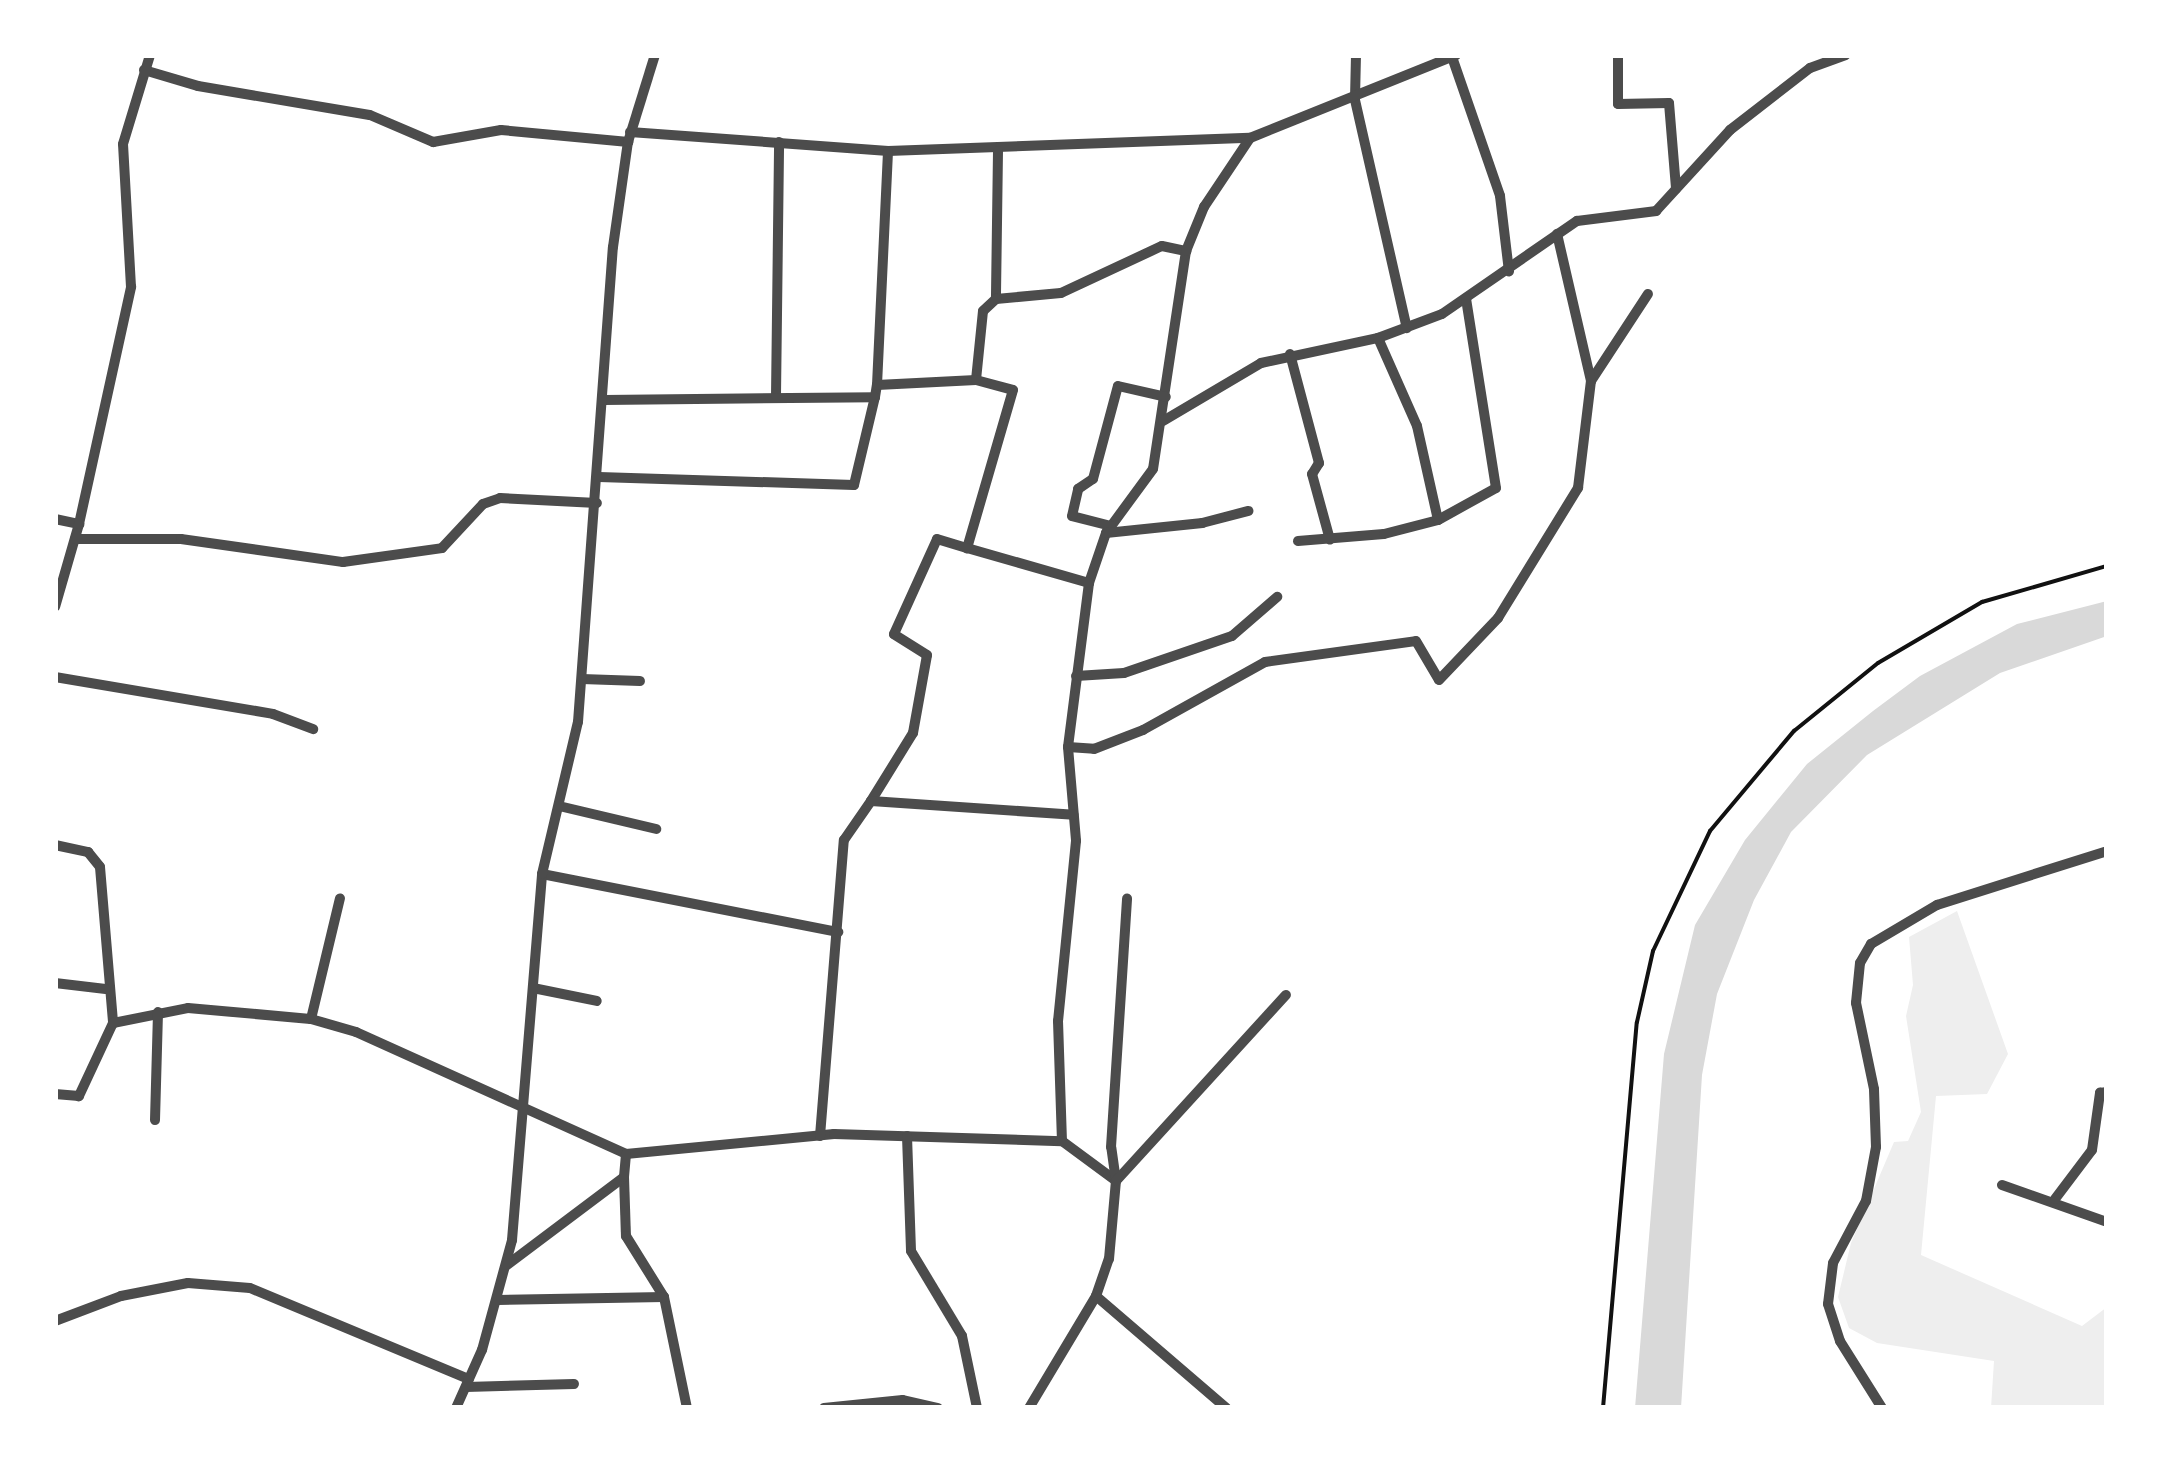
<!DOCTYPE html>
<style>
body{margin:0}
#map{position:relative;width:2162px;height:1463px;overflow:hidden;background:#fff;font-family:Signika,sans-serif}
div>[style]{position:absolute}
.green>*{inset:0;background:#eee}
.water>*{inset:0;background:#d9d9d9}
.path>*{height:4px;margin:-2px;padding:0 2px;transform-origin:2px;border-radius:2px;background:#111}
.minor>*{height:10px;margin:-5px;padding:0 5px;transform-origin:5px;border-radius:5px;background:#4c4c4c}
span{translate:-50% -50%;white-space:nowrap;text-align:center;line-height:1.15;-webkit-text-stroke:9px #fff;paint-order:stroke}
.frame{position:absolute;inset:0;border:58px solid #fff;pointer-events:none}
</style>
<div id="map">
<div class="green">
<div style="clip-path:polygon(1957px 911px,2008px 1054px,1987px 1094px,1936px 1096px,1921px 1255px,2082px 1326px,2107px 1307px,2107px 1408px,1991px 1408px,1994px 1361px,1877px 1343px,1849px 1328px,1838px 1297px,1851px 1243px,1894px 1142px,1908px 1141px,1921px 1112px,1906px 1016px,1913px 985px,1909px 937px)"></div>
</div>
<div class="water">
<div style="clip-path:polygon(2107px 601px,2107px 636px,2000px 673px,1867px 755px,1791px 832px,1754px 900px,1717px 994px,1702px 1075px,1681px 1408px,1635px 1408px,1664px 1054px,1695px 925px,1745px 840px,1807px 764px,1873px 711px,1920px 676px,2017px 624px)"></div>
</div>
<div class="path">
<div style="left:1603px;top:1408px;width:387px;rotate:-85deg"></div>
<div style="left:1637px;top:1022px;width:73px;rotate:-77.3deg"></div>
<div style="left:1653px;top:951px;width:133px;rotate:-64.6deg"></div>
<div style="left:1710px;top:831px;width:131px;rotate:-50deg"></div>
<div style="left:1794px;top:731px;width:108px;rotate:-39deg"></div>
<div style="left:1878px;top:663px;width:121px;rotate:-30.4deg"></div>
<div style="left:1982px;top:602px;width:130px;rotate:-16.1deg"></div>
</div>
<div class="minor">
<div style="left:1356px;top:55px;width:45px;rotate:91.3deg"></div>
<div style="left:1355px;top:100px;width:234px;rotate:77.2deg"></div>
<div style="left:1618px;top:55px;width:49px;rotate:90deg"></div>
<div style="left:1618px;top:104px;width:51px;rotate:-1.1deg"></div>
<div style="left:1669px;top:103px;width:86px;rotate:85.3deg"></div>
<div style="left:1452px;top:57px;width:147px;rotate:70.9deg"></div>
<div style="left:1500px;top:196px;width:76px;rotate:83.2deg"></div>
<div style="left:144px;top:70px;width:56px;rotate:16.5deg"></div>
<div style="left:198px;top:86px;width:174px;rotate:9.6deg"></div>
<div style="left:370px;top:115px;width:69px;rotate:23.2deg"></div>
<div style="left:433px;top:142px;width:69px;rotate:-10deg"></div>
<div style="left:501px;top:130px;width:128px;rotate:5.4deg"></div>
<div style="left:630px;top:132px;width:259px;rotate:4.2deg"></div>
<div style="left:888px;top:151px;width:362px;rotate:-2.1deg"></div>
<div style="left:1250px;top:138px;width:222px;rotate:-21.9deg"></div>
<div style="left:998px;top:151px;width:148px;rotate:90.8deg"></div>
<div style="left:996px;top:299px;width:65px;rotate:-5.3deg"></div>
<div style="left:1061px;top:293px;width:111px;rotate:-25deg"></div>
<div style="left:1162px;top:246px;width:25px;rotate:12deg"></div>
<div style="left:1186px;top:251px;width:220px;rotate:98.6deg"></div>
<div style="left:1153px;top:469px;width:79px;rotate:126.3deg"></div>
<div style="left:1106px;top:533px;width:53px;rotate:108.8deg"></div>
<div style="left:1089px;top:583px;width:165px;rotate:97.3deg"></div>
<div style="left:1068px;top:747px;width:94px;rotate:85.1deg"></div>
<div style="left:1076px;top:841px;width:181px;rotate:95.7deg"></div>
<div style="left:1058px;top:1021px;width:120px;rotate:88.1deg"></div>
<div style="left:1186px;top:251px;width:48px;rotate:-67.8deg"></div>
<div style="left:1204px;top:207px;width:83px;rotate:-56.3deg"></div>
<div style="left:1378px;top:338px;width:96px;rotate:66.1deg"></div>
<div style="left:1417px;top:426px;width:96px;rotate:77.4deg"></div>
<div style="left:1290px;top:354px;width:113px;rotate:75.1deg"></div>
<div style="left:1319px;top:463px;width:13px;rotate:122deg"></div>
<div style="left:1312px;top:474px;width:68px;rotate:74.7deg"></div>
<div style="left:976px;top:380px;width:69px;rotate:-84.2deg"></div>
<div style="left:983px;top:311px;width:18px;rotate:-43deg"></div>
<div style="left:1591px;top:381px;width:104px;rotate:-56.8deg"></div>
<div style="left:877px;top:385px;width:234px;rotate:-87.3deg"></div>
<div style="left:776px;top:396px;width:254px;rotate:-89.3deg"></div>
<div style="left:604px;top:400px;width:271px;rotate:-0.6deg"></div>
<div style="left:875px;top:397px;width:12px;rotate:-81deg"></div>
<div style="left:877px;top:385px;width:99px;rotate:-2.9deg"></div>
<div style="left:976px;top:380px;width:38px;rotate:15deg"></div>
<div style="left:1013px;top:390px;width:165px;rotate:106.2deg"></div>
<div style="left:967px;top:548px;width:127px;rotate:16deg"></div>
<div style="left:1163px;top:421px;width:114px;rotate:-30.6deg"></div>
<div style="left:1261px;top:363px;width:120px;rotate:-12.1deg"></div>
<div style="left:1378px;top:338px;width:68px;rotate:-20.6deg"></div>
<div style="left:1442px;top:314px;width:164px;rotate:-34.6deg"></div>
<div style="left:1577px;top:221px;width:80px;rotate:-7.2deg"></div>
<div style="left:1656px;top:211px;width:110px;rotate:-47.6deg"></div>
<div style="left:1730px;top:130px;width:101px;rotate:-37.8deg"></div>
<div style="left:1810px;top:68px;width:38px;rotate:-20deg"></div>
<div style="left:599px;top:477px;width:255px;rotate:1.8deg"></div>
<div style="left:854px;top:485px;width:90px;rotate:-76.6deg"></div>
<div style="left:55px;top:519px;width:25px;rotate:12deg"></div>
<div style="left:79px;top:524px;width:86px;rotate:106.1deg"></div>
<div style="left:79px;top:524px;width:243px;rotate:-77.6deg"></div>
<div style="left:131px;top:287px;width:143px;rotate:-93.2deg"></div>
<div style="left:123px;top:144px;width:93px;rotate:-73.1deg"></div>
<div style="left:1111px;top:526px;width:40px;rotate:-165.6deg"></div>
<div style="left:1072px;top:516px;width:28px;rotate:-77deg"></div>
<div style="left:1078px;top:489px;width:18px;rotate:-34deg"></div>
<div style="left:1093px;top:479px;width:96px;rotate:-75deg"></div>
<div style="left:1118px;top:386px;width:49px;rotate:12.9deg"></div>
<div style="left:1106px;top:533px;width:97px;rotate:-5.9deg"></div>
<div style="left:1202px;top:523px;width:48px;rotate:-14.6deg"></div>
<div style="left:75px;top:539px;width:106px"></div>
<div style="left:181px;top:539px;width:164px;rotate:8.1deg"></div>
<div style="left:343px;top:562px;width:100px;rotate:-8deg"></div>
<div style="left:442px;top:548px;width:60px;rotate:-47deg"></div>
<div style="left:483px;top:504px;width:18px;rotate:-19deg"></div>
<div style="left:500px;top:498px;width:97px;rotate:3deg"></div>
<div style="left:1298px;top:541px;width:86px;rotate:-4.7deg"></div>
<div style="left:1384px;top:534px;width:56px;rotate:-14.5deg"></div>
<div style="left:1438px;top:520px;width:66px;rotate:-28.9deg"></div>
<div style="left:1496px;top:488px;width:192px;rotate:-99deg"></div>
<div style="left:1076px;top:676px;width:48px;rotate:-3.6deg"></div>
<div style="left:1124px;top:673px;width:114px;rotate:-18.9deg"></div>
<div style="left:1232px;top:636px;width:60px;rotate:-40.9deg"></div>
<div style="left:55px;top:677px;width:221px;rotate:9.6deg"></div>
<div style="left:273px;top:714px;width:43px;rotate:20.6deg"></div>
<div style="left:582px;top:679px;width:58px;rotate:2deg"></div>
<div style="left:1068px;top:747px;width:26px;rotate:4deg"></div>
<div style="left:1094px;top:749px;width:53px;rotate:-21.2deg"></div>
<div style="left:1143px;top:730px;width:140px;rotate:-29.1deg"></div>
<div style="left:1265px;top:662px;width:152px;rotate:-7.9deg"></div>
<div style="left:1416px;top:641px;width:45px;rotate:59.5deg"></div>
<div style="left:1439px;top:680px;width:86px;rotate:-46.4deg"></div>
<div style="left:1498px;top:618px;width:153px;rotate:-58.4deg"></div>
<div style="left:1578px;top:488px;width:108px;rotate:-83.1deg"></div>
<div style="left:1591px;top:381px;width:151px;rotate:-103deg"></div>
<div style="left:871px;top:801px;width:80px;rotate:-58.3deg"></div>
<div style="left:913px;top:733px;width:79px;rotate:-79.8deg"></div>
<div style="left:927px;top:655px;width:39px;rotate:-148deg"></div>
<div style="left:894px;top:634px;width:104px;rotate:-65.6deg"></div>
<div style="left:937px;top:539px;width:31px;rotate:17deg"></div>
<div style="left:559px;top:806px;width:100px;rotate:13.3deg"></div>
<div style="left:55px;top:845px;width:34px;rotate:12deg"></div>
<div style="left:88px;top:852px;width:19px;rotate:51deg"></div>
<div style="left:100px;top:867px;width:157px;rotate:85.2deg"></div>
<div style="left:113px;top:1023px;width:81px;rotate:115deg"></div>
<div style="left:79px;top:1096px;width:24px;rotate:-175deg"></div>
<div style="left:542px;top:874px;width:302px;rotate:11.1deg"></div>
<div style="left:55px;top:983px;width:51px;rotate:6.7deg"></div>
<div style="left:533px;top:988px;width:65px;rotate:11.5deg"></div>
<div style="left:311px;top:1019px;width:124px;rotate:-76.5deg"></div>
<div style="left:113px;top:1023px;width:76px;rotate:-11.3deg"></div>
<div style="left:188px;top:1008px;width:123px;rotate:5.1deg"></div>
<div style="left:311px;top:1019px;width:47px;rotate:16.1deg"></div>
<div style="left:356px;top:1032px;width:296px;rotate:24.3deg"></div>
<div style="left:626px;top:1154px;width:209px;rotate:-5.5deg"></div>
<div style="left:834px;top:1134px;width:228px;rotate:1.8deg"></div>
<div style="left:1062px;top:1141px;width:67px;rotate:36.5deg"></div>
<div style="left:155px;top:1120px;width:108px;rotate:-88.4deg"></div>
<div style="left:820px;top:1136px;width:297px;rotate:-85.4deg"></div>
<div style="left:844px;top:840px;width:47px;rotate:-55.3deg"></div>
<div style="left:871px;top:801px;width:203px;rotate:3.9deg"></div>
<div style="left:907px;top:1136px;width:115px;rotate:88deg"></div>
<div style="left:911px;top:1251px;width:99px;rotate:59deg"></div>
<div style="left:962px;top:1336px;width:74px;rotate:78.2deg"></div>
<div style="left:624px;top:1177px;width:59px;rotate:88.1deg"></div>
<div style="left:626px;top:1236px;width:72px;rotate:58.1deg"></div>
<div style="left:664px;top:1297px;width:113px;rotate:78.3deg"></div>
<div style="left:1116px;top:1181px;width:34px;rotate:-98deg"></div>
<div style="left:1111px;top:1147px;width:249px;rotate:-86.3deg"></div>
<div style="left:2002px;top:1185px;width:111px;rotate:19.4deg"></div>
<div style="left:2055px;top:1199px;width:61px;rotate:-52.9deg"></div>
<div style="left:2092px;top:1150px;width:58px;rotate:-82deg"></div>
<div style="left:2100px;top:1093px;width:7px;rotate:-8deg"></div>
<div style="left:507px;top:1265px;width:146px;rotate:-36.9deg"></div>
<div style="left:624px;top:1177px;width:23px;rotate:-85deg"></div>
<div style="left:1096px;top:1296px;width:172px;rotate:40.7deg"></div>
<div style="left:498px;top:1300px;width:166px;rotate:-1deg"></div>
<div style="left:55px;top:1321px;width:71px;rotate:-20.7deg"></div>
<div style="left:121px;top:1296px;width:68px;rotate:-11deg"></div>
<div style="left:188px;top:1283px;width:62px;rotate:4.6deg"></div>
<div style="left:250px;top:1288px;width:237px;rotate:22.6deg"></div>
<div style="left:466px;top:1387px;width:108px;rotate:-1.6deg"></div>
<div style="left:456px;top:1408px;width:64px;rotate:-65.9deg"></div>
<div style="left:482px;top:1350px;width:114px;rotate:-74.7deg"></div>
<div style="left:512px;top:1240px;width:367px;rotate:-85.3deg"></div>
<div style="left:542px;top:874px;width:156px;rotate:-76.7deg"></div>
<div style="left:578px;top:722px;width:476px;rotate:-85.8deg"></div>
<div style="left:613px;top:247px;width:106px;rotate:-81.9deg"></div>
<div style="left:628px;top:142px;width:91px;rotate:-72.8deg"></div>
<div style="left:824px;top:1408px;width:79px;rotate:-5.8deg"></div>
<div style="left:903px;top:1400px;width:36px;rotate:13deg"></div>
<div style="left:1029px;top:1408px;width:131px;rotate:-59.1deg"></div>
<div style="left:1096px;top:1296px;width:39px;rotate:-71deg"></div>
<div style="left:1109px;top:1259px;width:78px;rotate:-84.9deg"></div>
<div style="left:1116px;top:1181px;width:252px;rotate:-47.6deg"></div>
<div style="left:1882px;top:1408px;width:79px;rotate:-122.1deg"></div>
<div style="left:1840px;top:1341px;width:39px;rotate:-108deg"></div>
<div style="left:1828px;top:1304px;width:41px;rotate:-83deg"></div>
<div style="left:1833px;top:1263px;width:70px;rotate:-62deg"></div>
<div style="left:1866px;top:1201px;width:55px;rotate:-79.5deg"></div>
<div style="left:1876px;top:1147px;width:58px;rotate:-92deg"></div>
<div style="left:1874px;top:1089px;width:88px;rotate:-101.8deg"></div>
<div style="left:1856px;top:1003px;width:40px;rotate:-84.3deg"></div>
<div style="left:1860px;top:963px;width:22px;rotate:-60deg"></div>
<div style="left:1871px;top:944px;width:77px;rotate:-30.6deg"></div>
<div style="left:1937px;top:905px;width:178px;rotate:-17.6deg"></div>
</div>
<div class="frame"></div>
</div>
